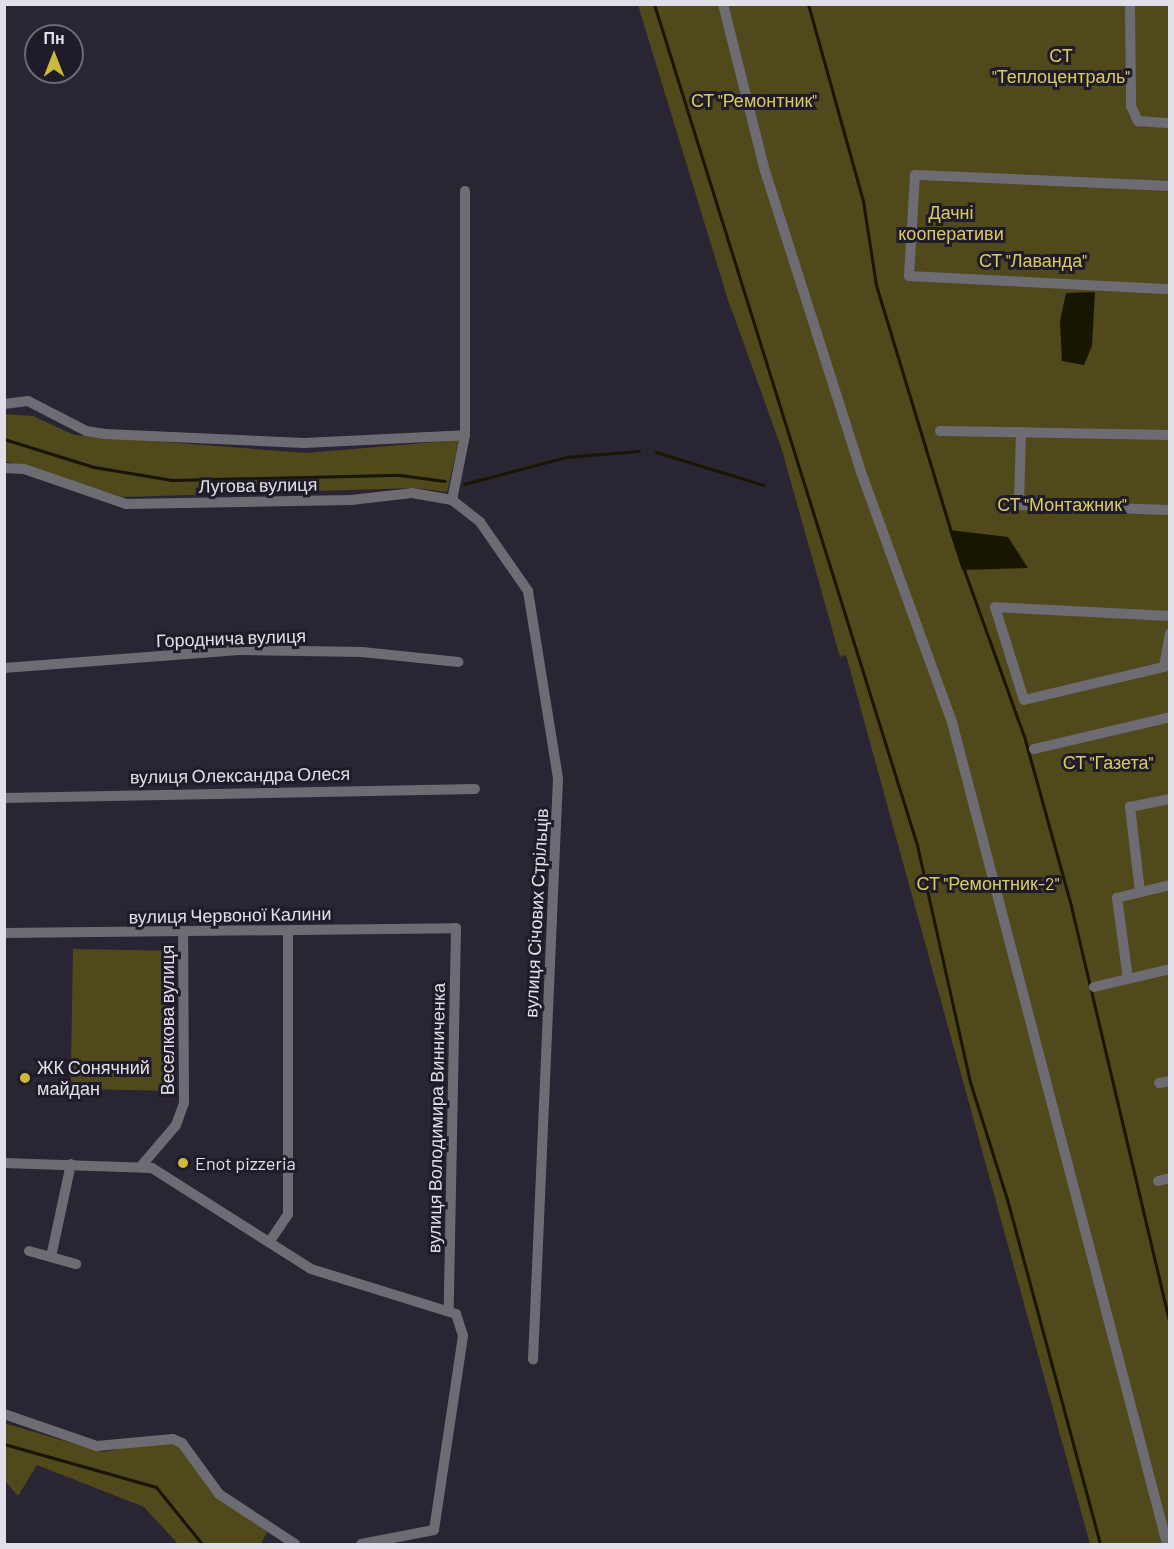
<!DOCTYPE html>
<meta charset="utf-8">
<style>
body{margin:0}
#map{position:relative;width:1174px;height:1549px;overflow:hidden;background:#292532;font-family:Barlow,sans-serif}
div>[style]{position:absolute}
.green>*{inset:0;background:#4f491c;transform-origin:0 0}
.water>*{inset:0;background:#181500}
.stream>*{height:3px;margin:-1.5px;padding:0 1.5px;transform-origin:1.5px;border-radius:1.5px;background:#181500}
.minor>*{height:10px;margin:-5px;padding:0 5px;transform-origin:5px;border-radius:5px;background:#6e6c73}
.dots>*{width:16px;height:16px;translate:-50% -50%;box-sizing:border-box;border:3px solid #201b28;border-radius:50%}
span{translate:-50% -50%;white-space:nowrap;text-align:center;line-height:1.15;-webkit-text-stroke:6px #201b28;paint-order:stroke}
.park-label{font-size:18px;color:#dacb61}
.street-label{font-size:18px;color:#e1dfe8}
.poi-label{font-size:18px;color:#e1dfe8}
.left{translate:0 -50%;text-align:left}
.frame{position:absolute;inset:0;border:6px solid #e1dfe8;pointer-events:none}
.north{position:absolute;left:24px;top:24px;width:60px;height:60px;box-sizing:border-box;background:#201b28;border:2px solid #6d6975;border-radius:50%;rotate:0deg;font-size:16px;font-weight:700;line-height:24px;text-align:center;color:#e1dfe8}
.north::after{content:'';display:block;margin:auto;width:21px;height:27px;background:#cbba39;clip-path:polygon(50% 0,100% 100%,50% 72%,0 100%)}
</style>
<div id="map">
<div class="green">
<div style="clip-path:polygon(638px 5px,1169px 5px,1169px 1544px,1090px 1544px,846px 655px,840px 657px,781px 447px,728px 300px)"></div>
<div style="clip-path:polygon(4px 414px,33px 416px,74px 435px,306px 453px,459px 440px,447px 492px,414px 488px,123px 497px,5px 461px)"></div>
<div style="left:73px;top:949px;width:97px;height:140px;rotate:1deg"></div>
<div style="clip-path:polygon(4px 1423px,102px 1452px,160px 1442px,179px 1445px,212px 1493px,267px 1532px,261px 1544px,178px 1544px,144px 1507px,37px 1465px,18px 1496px,5px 1481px)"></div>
</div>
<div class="water">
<div style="clip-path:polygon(1095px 292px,1092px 346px,1084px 365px,1062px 361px,1060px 321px,1066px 293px)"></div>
<div style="clip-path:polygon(949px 530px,1008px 537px,1028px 568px,962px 570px)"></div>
</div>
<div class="stream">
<div style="left:654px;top:4px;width:881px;rotate:72.63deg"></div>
<div style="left:917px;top:845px;width:243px;rotate:77.4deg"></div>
<div style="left:970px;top:1082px;width:123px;rotate:72.5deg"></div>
<div style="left:1007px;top:1199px;width:357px;rotate:74.9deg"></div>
<div style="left:808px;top:4px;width:205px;rotate:74.4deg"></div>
<div style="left:863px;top:201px;width:85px;rotate:81.2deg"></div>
<div style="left:876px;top:285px;width:258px;rotate:73.1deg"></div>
<div style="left:4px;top:439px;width:94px;rotate:17.3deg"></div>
<div style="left:94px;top:467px;width:79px;rotate:9.5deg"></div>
<div style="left:172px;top:480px;width:228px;rotate:-1.3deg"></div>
<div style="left:400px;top:475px;width:45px;rotate:7.6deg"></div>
<div style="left:656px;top:452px;width:112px;rotate:17.1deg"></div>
<div style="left:464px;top:484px;width:106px;rotate:-14.8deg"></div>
<div style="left:566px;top:457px;width:73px;rotate:-4.7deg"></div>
<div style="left:963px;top:567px;width:180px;rotate:70.2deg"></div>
<div style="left:1024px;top:736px;width:176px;rotate:74.5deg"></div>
<div style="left:1071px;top:906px;width:431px;rotate:76.7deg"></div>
<div style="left:4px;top:1444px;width:158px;rotate:15.8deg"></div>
<div style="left:156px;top:1487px;width:73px;rotate:51.1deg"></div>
</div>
<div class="minor">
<div style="left:723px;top:4px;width:172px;rotate:75.9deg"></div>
<div style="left:765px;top:171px;width:316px;rotate:72.3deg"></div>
<div style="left:861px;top:472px;width:266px;rotate:70deg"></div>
<div style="left:952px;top:722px;width:850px;rotate:75.34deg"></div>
<div style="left:1130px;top:4px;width:102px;rotate:89.4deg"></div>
<div style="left:1131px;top:106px;width:17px;rotate:65deg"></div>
<div style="left:1138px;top:121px;width:32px;rotate:4deg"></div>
<div style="left:1170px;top:186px;width:255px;rotate:-177.5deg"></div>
<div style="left:915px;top:175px;width:101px;rotate:93.4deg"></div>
<div style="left:909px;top:276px;width:261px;rotate:2.9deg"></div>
<div style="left:4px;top:404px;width:24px;rotate:-7deg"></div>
<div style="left:28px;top:401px;width:65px;rotate:27.3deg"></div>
<div style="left:86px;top:431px;width:19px;rotate:9deg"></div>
<div style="left:105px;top:434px;width:199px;rotate:2.6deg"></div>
<div style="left:304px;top:443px;width:161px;rotate:-2.8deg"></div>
<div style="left:465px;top:435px;width:66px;rotate:101.3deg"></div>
<div style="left:940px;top:431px;width:230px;rotate:1deg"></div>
<div style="left:1021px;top:432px;width:73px;rotate:91.6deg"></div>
<div style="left:1019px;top:505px;width:151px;rotate:1.9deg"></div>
<div style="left:465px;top:435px;width:244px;rotate:-90deg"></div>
<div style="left:4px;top:468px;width:20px;rotate:3deg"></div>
<div style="left:24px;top:469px;width:108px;rotate:18.9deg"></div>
<div style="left:126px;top:504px;width:225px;rotate:-1deg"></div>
<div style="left:351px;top:500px;width:61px;rotate:-6.5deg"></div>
<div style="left:412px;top:493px;width:41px;rotate:9.9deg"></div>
<div style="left:452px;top:500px;width:36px;rotate:38deg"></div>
<div style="left:480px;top:522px;width:84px;rotate:55.2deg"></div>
<div style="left:528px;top:591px;width:189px;rotate:80.9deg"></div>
<div style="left:558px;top:778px;width:582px;rotate:92.46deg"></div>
<div style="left:1170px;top:616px;width:175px;rotate:-177.1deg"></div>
<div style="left:995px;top:607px;width:97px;rotate:72.7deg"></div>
<div style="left:1024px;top:700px;width:144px;rotate:-13.3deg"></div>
<div style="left:1164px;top:667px;width:34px;rotate:-80deg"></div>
<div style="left:4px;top:668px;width:236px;rotate:-4.4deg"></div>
<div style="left:239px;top:650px;width:123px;rotate:0.9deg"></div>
<div style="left:362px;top:652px;width:97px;rotate:5.9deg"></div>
<div style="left:1034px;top:749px;width:140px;rotate:-13.2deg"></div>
<div style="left:4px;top:798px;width:471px;rotate:-1.1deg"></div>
<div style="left:1140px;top:892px;width:86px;rotate:-96.7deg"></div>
<div style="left:1130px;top:807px;width:41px;rotate:-11.3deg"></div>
<div style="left:4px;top:933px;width:452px;rotate:-0.6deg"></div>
<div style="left:456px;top:928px;width:380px;rotate:91.1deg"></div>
<div style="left:1128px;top:979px;width:82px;rotate:-97.7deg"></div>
<div style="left:1117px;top:898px;width:55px;rotate:-13.8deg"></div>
<div style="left:1094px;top:987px;width:78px;rotate:-13.3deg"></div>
<div style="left:1159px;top:1083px;width:11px;rotate:-10deg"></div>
<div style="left:4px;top:1163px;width:148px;rotate:1.9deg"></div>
<div style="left:152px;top:1168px;width:188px;rotate:32.4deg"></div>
<div style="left:311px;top:1269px;width:152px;rotate:17.2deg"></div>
<div style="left:456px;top:1314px;width:23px;rotate:72deg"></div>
<div style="left:463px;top:1336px;width:196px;rotate:98.5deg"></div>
<div style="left:434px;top:1530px;width:74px;rotate:169.1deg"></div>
<div style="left:142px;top:1165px;width:52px;rotate:-49.6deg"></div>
<div style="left:176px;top:1125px;width:23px;rotate:-70deg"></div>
<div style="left:184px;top:1103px;width:170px;rotate:-90.3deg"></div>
<div style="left:1158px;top:1181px;width:12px;rotate:-14deg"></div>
<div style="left:270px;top:1241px;width:32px;rotate:-56deg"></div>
<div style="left:288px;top:1214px;width:283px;rotate:-90deg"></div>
<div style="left:29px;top:1251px;width:49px;rotate:15.5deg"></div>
<div style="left:51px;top:1257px;width:95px;rotate:-77.9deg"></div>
<div style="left:4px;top:1414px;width:98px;rotate:19deg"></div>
<div style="left:97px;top:1446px;width:76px;rotate:-5.3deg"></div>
<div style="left:173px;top:1439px;width:10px;rotate:24deg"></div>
<div style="left:182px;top:1443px;width:63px;rotate:54deg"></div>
<div style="left:219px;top:1494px;width:91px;rotate:33.3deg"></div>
</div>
<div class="dots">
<div style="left:25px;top:1078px;background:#cbba39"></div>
<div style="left:183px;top:1163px;background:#cbba39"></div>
</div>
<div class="park-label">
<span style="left:1061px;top:66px">СТ<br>"Теплоцентраль"</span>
<span style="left:754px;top:100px">СТ "Ремонтник"</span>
<span style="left:951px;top:223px">Дачні<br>кооперативи</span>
<span style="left:1033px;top:260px">СТ "Лаванда"</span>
<span style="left:1062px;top:504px">СТ "Монтажник"</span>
<span style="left:1108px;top:762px">СТ "Газета"</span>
<span style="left:988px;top:883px">СТ "Ремонтник-2"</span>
</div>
<div class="street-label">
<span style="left:258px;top:485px;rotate:-1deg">Лугова вулиця</span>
<span style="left:231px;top:638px;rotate:-2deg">Городнича вулиця</span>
<span style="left:240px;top:775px;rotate:-1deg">вулиця Олександра Олеся</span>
<span style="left:536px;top:913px;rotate:-87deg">вулиця Січових Стрільців</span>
<span style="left:230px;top:915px;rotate:-1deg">вулиця Червоної Калини</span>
<span style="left:167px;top:1020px;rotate:-90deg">Веселкова вулиця</span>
<span style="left:436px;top:1118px;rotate:-89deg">вулиця Володимира Винниченка</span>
</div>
<div class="poi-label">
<span class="left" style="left:37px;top:1078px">ЖК Сонячний<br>майдан</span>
<span class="left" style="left:195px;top:1163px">Enot pizzeria</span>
</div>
<div class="frame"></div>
<div class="north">Пн</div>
</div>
